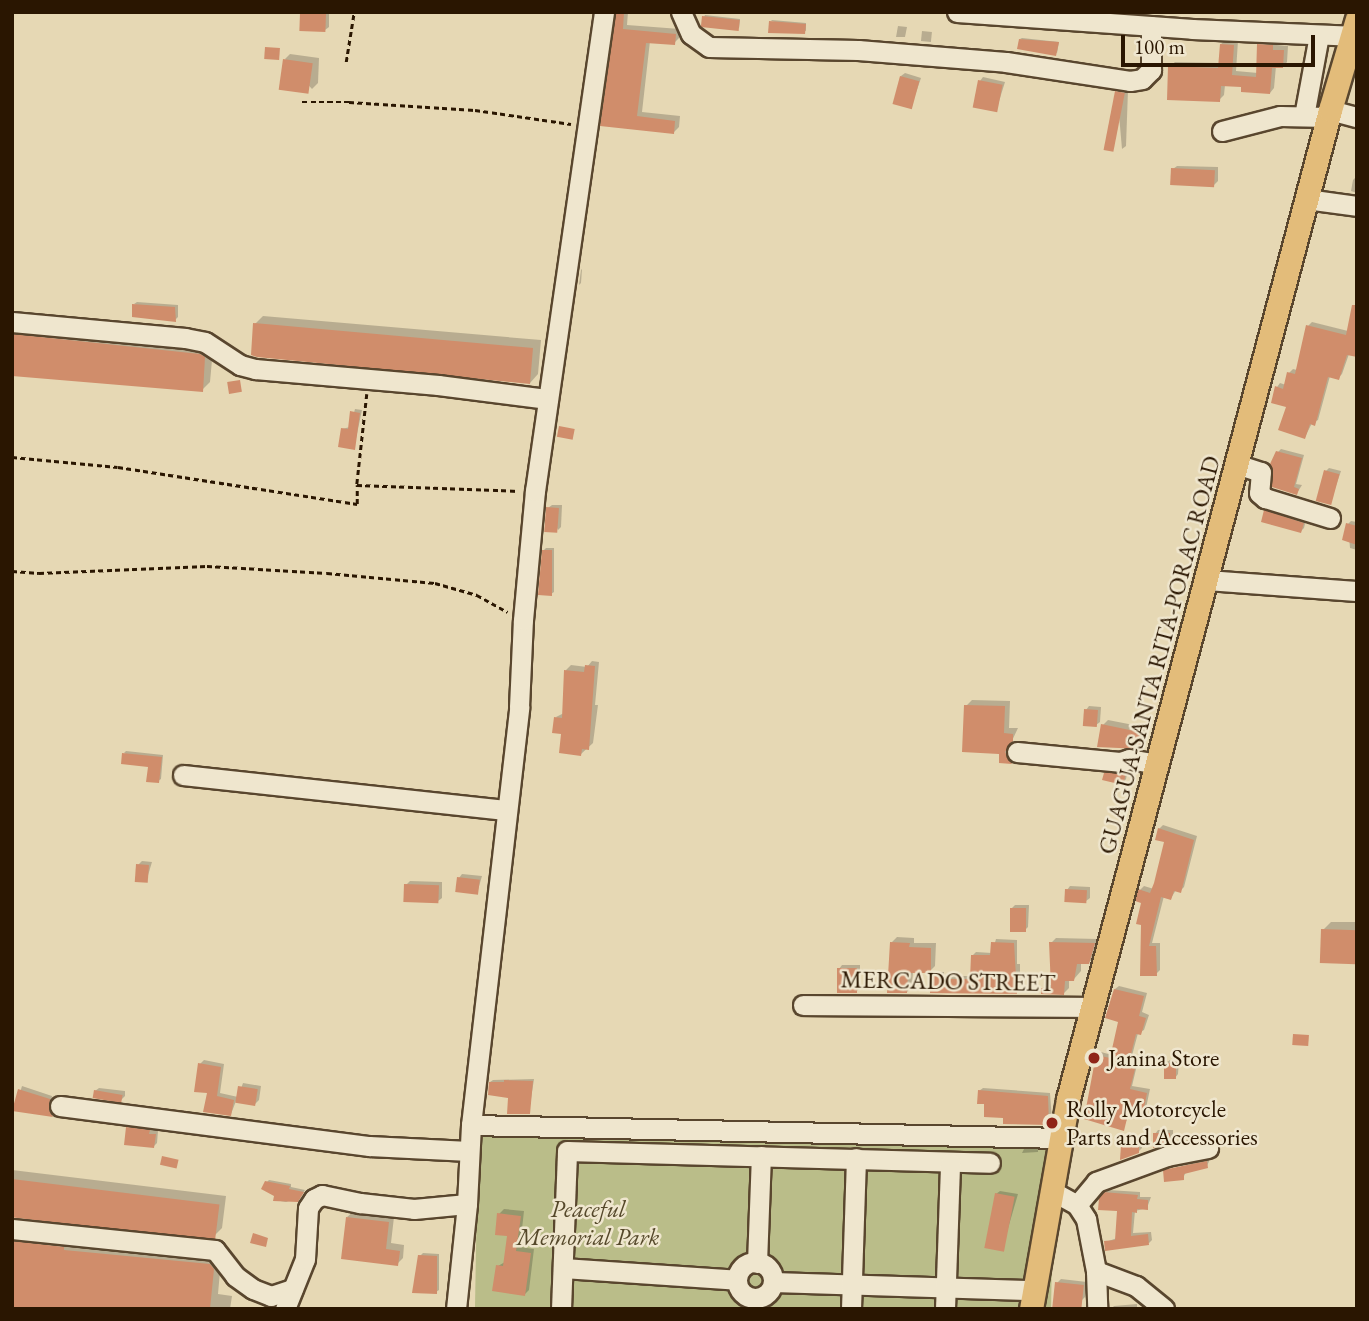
<!DOCTYPE html>
<style>
body{margin:0}
#map{position:relative;width:1369px;height:1321px;overflow:hidden;background:#e6d8b4;font-family:"EB Garamond",serif}
div>[style]{position:absolute}
.green>*{inset:0;background:#babd89;transform-origin:0 0}
.shadow>*{inset:0;background:#0003;transform-origin:0 0}
.building>*{inset:0;background:#d08d6b;transform-origin:0 0}
.path>*{height:2.5px;margin-top:-1.25px;transform-origin:0;background:repeating-linear-gradient(90deg,#2a1601 0 5px,transparent 0 8.5px)}
.roads{filter:drop-shadow(2px 0 #59462e) drop-shadow(-2px 0 #59462e) drop-shadow(0 2px #59462e) drop-shadow(0 -2px #59462e)}
.minor>*{height:19px;margin:-9.5px;padding:0 9.5px;transform-origin:9.5px;border-radius:9.5px;background:#efe6ce}
.minor>.ring{margin:-9.5px;padding:0;box-sizing:content-box;background:none;border:19px solid #efe6ce;border-radius:50%}
.major>*{height:23px;margin:-11.5px;padding:0 11.5px;transform-origin:11.5px;border-radius:11.5px;background:#e3bc7a}
.dots>*{width:19px;height:19px;translate:-50% -50%;box-sizing:border-box;border:4px solid #efe6ce;border-radius:50%}
span{translate:-50% -50%;white-space:nowrap;text-align:center;line-height:1.15;-webkit-text-stroke:5px #efe6ce;paint-order:stroke}
.street-label{font-size:24px;color:#2a1601}
.poi-label{font-size:24px;color:#2a1601}
.left{translate:0 -50%;text-align:left}
.park-label{font-size:24px;color:#55482a;font-style:italic}
.frame{position:absolute;inset:0;border:14px solid #2a1601;pointer-events:none}
.scale{position:absolute;left:1121px;top:35px;width:194px;height:32px;box-sizing:border-box;border:4px solid #2a1601;border-top:0;padding-left:9px;font-size:21px;line-height:24px;white-space:nowrap;color:#2a1601;-webkit-text-stroke:5px #efe6ce;paint-order:stroke}
</style>
<div id="map">
<div class="green">
<div style="left:478px;top:1135px;width:576px;height:175px;rotate:1deg"></div>
</div>
<div class="shadow">
<div style="clip-path:polygon(303px 12px,329px 12px,329px 27px,325px 30px)"></div>
<div style="clip-path:polygon(616px 12px,628px 12px,627px 25px,680px 29px,679px 38px,674px 43px,650px 41px,642px 112px,680px 116px,679px 127px,673px 133px,602px 125px)"></div>
<div style="clip-path:polygon(705px 15px,740px 19px,739px 28px,704px 17px)"></div>
<div style="clip-path:polygon(772px 20px,806px 23px,806px 31px,771px 21px)"></div>
<div style="clip-path:polygon(898px 26px,907px 27px,905px 37px,896px 37px)"></div>
<div style="left:922px;top:31px;width:10px;height:10px;rotate:6deg"></div>
<div style="clip-path:polygon(1022px 38px,1059px 42px,1057px 53px,1020px 39px)"></div>
<div style="clip-path:polygon(1226px 40px,1238px 41px,1236px 71px,1258px 73px,1259px 45px,1263px 40px,1277px 41px,1277px 45px,1288px 46px,1287px 62px,1283px 67px,1276px 66px,1274px 88px,1270px 93px,1243px 85px,1225px 85px,1224px 95px,1219px 100px,1170px 66px,1175px 62px,1220px 63px,1221px 44px)"></div>
<div style="clip-path:polygon(290px 54px,319px 58px,318px 83px,312px 89px,285px 59px)"></div>
<div style="clip-path:polygon(905px 73px,921px 78px,911px 107px,901px 76px)"></div>
<div style="clip-path:polygon(983px 77px,1005px 82px,996px 111px,980px 81px)"></div>
<div style="clip-path:polygon(1121px 88px,1128px 90px,1126px 146px,1122px 149px,1117px 92px)"></div>
<div style="clip-path:polygon(1177px 166px,1218px 167px,1218px 181px,1214px 185px,1173px 169px)"></div>
<div style="clip-path:polygon(1357px 176px,1357px 193px,1351px 191px,1353px 180px)"></div>
<div style="clip-path:polygon(582px 269px,581px 283px,579px 285px,581px 270px)"></div>
<div style="clip-path:polygon(137px 302px,178px 305px,178px 317px,175px 320px,134px 304px)"></div>
<div style="clip-path:polygon(263px 316px,541px 340px,538px 374px,530px 383px,255px 324px)"></div>
<div style="clip-path:polygon(1312px 322px,1348px 331px,1349px 354px,1342px 374px,1338px 378px,1330px 376px,1318px 420px,1312px 423px,1305px 437px,1277px 387px,1280px 383px,1286px 385px,1289px 373px,1293px 369px,1297px 370px,1308px 326px)"></div>
<div style="clip-path:polygon(12px 327px,213px 349px,210px 382px,202px 390px,12px 374px)"></div>
<div style="clip-path:polygon(355px 409px,362px 410px,354px 448px,342px 429px,350px 427px)"></div>
<div style="clip-path:polygon(1281px 449px,1304px 455px,1296px 484px,1302px 485px,1297px 493px,1274px 486px,1278px 452px)"></div>
<div style="clip-path:polygon(1329px 468px,1341px 471px,1330px 503px,1326px 471px)"></div>
<div style="clip-path:polygon(552px 505px,562px 505px,561px 527px,558px 530px,548px 508px)"></div>
<div style="clip-path:polygon(1268px 508px,1306px 520px,1304px 528px,1301px 531px,1265px 511px)"></div>
<div style="clip-path:polygon(1351px 521px,1357px 522px,1357px 550px,1350px 548px,1348px 524px)"></div>
<div style="clip-path:polygon(546px 548px,554px 548px,554px 592px,551px 594px,544px 550px)"></div>
<div style="clip-path:polygon(592px 661px,599px 662px,595px 705px,598px 705px,593px 743px,581px 754px,556px 717px,564px 713px,566px 670px,571px 665px,587px 667px)"></div>
<div style="clip-path:polygon(972px 700px,1010px 701px,1009px 728px,1018px 728px,1010px 745px,1017px 757px,1012px 762px,1001px 762px,1001px 752px,966px 706px)"></div>
<div style="clip-path:polygon(1089px 706px,1101px 707px,1100px 722px,1096px 725px,1086px 710px)"></div>
<div style="clip-path:polygon(1108px 720px,1149px 728px,1146px 741px,1140px 747px,1103px 725px)"></div>
<div style="clip-path:polygon(126px 751px,163px 755px,161px 779px,158px 781px,149px 766px,124px 753px)"></div>
<div style="clip-path:polygon(1109px 770px,1128px 770px,1126px 779px,1123px 783px,1105px 774px)"></div>
<div style="clip-path:polygon(1163px 825px,1197px 836px,1184px 887px,1180px 891px,1176px 890px,1171px 898px,1164px 896px,1152px 943px,1160px 943px,1160px 970px,1156px 974px,1141px 974px,1144px 901px,1140px 890px,1144px 886px,1154px 889px,1166px 841px,1159px 829px)"></div>
<div style="clip-path:polygon(142px 861px,152px 862px,146px 882px,138px 865px)"></div>
<div style="clip-path:polygon(462px 874px,482px 876px,477px 893px,459px 878px)"></div>
<div style="clip-path:polygon(410px 881px,442px 882px,442px 898px,438px 901px,406px 885px)"></div>
<div style="clip-path:polygon(1070px 886px,1090px 887px,1090px 898px,1086px 901px,1067px 890px)"></div>
<div style="clip-path:polygon(1015px 905px,1029px 905px,1028px 927px,1024px 931px,1011px 909px)"></div>
<div style="clip-path:polygon(1331px 922px,1357px 922px,1357px 962px,1323px 930px)"></div>
<div style="clip-path:polygon(897px 937px,914px 938px,914px 943px,936px 943px,935px 966px,930px 971px,913px 971px,912px 986px,907px 992px,892px 942px)"></div>
<div style="clip-path:polygon(1056px 938px,1098px 939px,1094px 958px,1088px 963px,1081px 962px,1081px 971px,1074px 979px,1069px 979px,1069px 988px,1064px 993px,1043px 988px,1053px 984px,1051px 943px)"></div>
<div style="clip-path:polygon(996px 939px,1017px 940px,1017px 964px,1020px 964px,1020px 989px,1016px 992px,932px 992px,932px 975px,936px 972px,944px 972px,944px 976px,972px 976px,972px 956px,976px 952px,992px 953px)"></div>
<div style="clip-path:polygon(842px 965px,860px 965px,860px 988px,857px 991px,839px 969px)"></div>
<div style="clip-path:polygon(1119px 986px,1147px 993px,1142px 1012px,1149px 1015px,1144px 1030px,1138px 1033px,1130px 1063px,1137px 1065px,1132px 1086px,1150px 1089px,1146px 1108px,1143px 1111px,1131px 1109px,1123px 1129px,1097px 1056px,1101px 1052px,1112px 1055px,1120px 1021px,1115px 989px)"></div>
<div style="clip-path:polygon(204px 1060px,224px 1064px,220px 1093px,238px 1097px,243px 1083px,261px 1086px,259px 1100px,255px 1104px,236px 1101px,231px 1114px,209px 1092px,200px 1064px)"></div>
<div style="clip-path:polygon(1170px 1060px,1179px 1060px,1178px 1074px,1175px 1078px,1166px 1063px)"></div>
<div style="clip-path:polygon(534px 1079px,529px 1112px,490px 1082px,493px 1080px)"></div>
<div style="clip-path:polygon(22px 1086px,52px 1096px,51px 1106px,55px 1113px,53px 1115px,15px 1109px)"></div>
<div style="clip-path:polygon(99px 1088px,125px 1091px,125px 1096px,121px 1100px,95px 1091px)"></div>
<div style="clip-path:polygon(983px 1088px,1050px 1093px,1052px 1120px,1048px 1124px,1005px 1116px,986px 1103px,979px 1091px)"></div>
<div style="clip-path:polygon(131px 1124px,152px 1127px,152px 1130px,158px 1131px,157px 1143px,153px 1147px,128px 1128px)"></div>
<div style="clip-path:polygon(1158px 1130px,1173px 1130px,1173px 1138px,1169px 1141px,1155px 1134px)"></div>
<div style="clip-path:polygon(813px 1142px,885px 1143px,883px 1146px)"></div>
<div style="clip-path:polygon(1126px 1142px,1142px 1143px,1142px 1148px,1138px 1152px,1123px 1146px)"></div>
<div style="clip-path:polygon(1024px 1149px,1038px 1149px,1038px 1152px,1022px 1153px)"></div>
<div style="clip-path:polygon(1210px 1159px,1207px 1166px,1186px 1172px,1183px 1178px,1165px 1171px)"></div>
<div style="clip-path:polygon(12px 1170px,226px 1196px,222px 1228px,214px 1236px,12px 1216px)"></div>
<div style="clip-path:polygon(269px 1180px,291px 1184px,291px 1187px,305px 1190px,300px 1197px,286px 1202px,275px 1200px,276px 1195px,267px 1182px)"></div>
<div style="clip-path:polygon(1108px 1190px,1140px 1192px,1140px 1197px,1151px 1197px,1147px 1208px,1135px 1211px,1133px 1233px,1151px 1232px,1152px 1240px,1149px 1243px,1106px 1242px,1117px 1238px,1119px 1210px,1100px 1199px)"></div>
<div style="clip-path:polygon(1000px 1191px,1018px 1194px,1002px 1249px,996px 1194px)"></div>
<div style="clip-path:polygon(504px 1209px,524px 1211px,520px 1247px,534px 1249px,529px 1290px,525px 1294px,498px 1266px,505px 1262px,509px 1235px,499px 1214px)"></div>
<div style="clip-path:polygon(353px 1212px,394px 1217px,391px 1243px,404px 1245px,403px 1258px,397px 1264px,347px 1217px)"></div>
<div style="clip-path:polygon(12px 1232px,221px 1260px,218px 1294px,232px 1296px,230px 1309px,12px 1309px)"></div>
<div style="clip-path:polygon(423px 1253px,439px 1254px,439px 1290px,436px 1292px,420px 1256px)"></div>
<div style="clip-path:polygon(1061px 1279px,1087px 1282px,1085px 1297px,1082px 1300px,1057px 1283px)"></div>
<div style="clip-path:polygon(1137px 1304px,1137px 1309px,1111px 1309px,1114px 1306px)"></div>
</div>
<div class="building">
<div style="clip-path:polygon(616px 12px,624px 12px,623px 29px,676px 34px,675px 45px,646px 43px,637px 116px,675px 121px,674px 134px,600px 126px)"></div>
<div style="left:300px;top:13px;width:26px;height:18px;rotate:2deg"></div>
<div style="left:702px;top:16px;width:38px;height:11px;rotate:6deg"></div>
<div style="clip-path:polygon(769px 21px,806px 24px,805px 34px,768px 33px)"></div>
<div style="clip-path:polygon(1019px 39px,1059px 42px,1056px 56px,1017px 49px)"></div>
<div style="clip-path:polygon(1220px 44px,1234px 45px,1232px 75px,1256px 77px,1257px 44px,1273px 45px,1273px 50px,1284px 50px,1283px 68px,1272px 68px,1270px 94px,1241px 92px,1241px 87px,1221px 86px,1220px 102px,1167px 100px,1168px 66px,1218px 68px)"></div>
<div style="left:265px;top:47px;width:15px;height:12px;rotate:4deg"></div>
<div style="left:283px;top:59px;width:30px;height:31px;rotate:8deg"></div>
<div style="left:900px;top:76px;width:20px;height:29px;rotate:15deg"></div>
<div style="left:978px;top:80px;width:25px;height:28px;rotate:11deg"></div>
<div style="left:1115px;top:91px;width:10px;height:60px;rotate:11deg"></div>
<div style="left:1171px;top:168px;width:44px;height:17px;rotate:3deg"></div>
<div style="clip-path:polygon(132px 304px,175px 307px,176px 322px,132px 317px)"></div>
<div style="clip-path:polygon(1352px 305px,1357px 305px,1357px 357px,1347px 355px,1339px 380px,1328px 377px,1315px 426px,1310px 424px,1305px 439px,1278px 430px,1286px 407px,1271px 403px,1275px 386px,1283px 389px,1287px 372px,1295px 374px,1306px 325px,1346px 335px)"></div>
<div style="clip-path:polygon(253px 323px,533px 348px,530px 384px,257px 357px,251px 355px)"></div>
<div style="clip-path:polygon(12px 334px,200px 354px,205px 357px,203px 392px,12px 376px)"></div>
<div style="left:240px;top:380px;width:12px;height:13px;rotate:81deg"></div>
<div style="clip-path:polygon(350px 411px,360px 413px,355px 450px,338px 447px,341px 428px,348px 429px)"></div>
<div style="left:559px;top:426px;width:16px;height:11px;rotate:11deg"></div>
<div style="clip-path:polygon(1276px 451px,1302px 458px,1294px 487px,1299px 489px,1297px 495px,1272px 487px,1270px 464px)"></div>
<div style="left:1324px;top:470px;width:16px;height:32px;rotate:15deg"></div>
<div style="left:546px;top:507px;width:13px;height:25px;rotate:4deg"></div>
<div style="clip-path:polygon(1264px 510px,1304px 523px,1301px 533px,1261px 522px)"></div>
<div style="clip-path:polygon(1346px 523px,1357px 526px,1357px 545px,1342px 540px)"></div>
<div style="clip-path:polygon(542px 550px,552px 550px,552px 596px,538px 595px)"></div>
<div style="clip-path:polygon(585px 665px,595px 666px,589px 750px,582px 749px,581px 756px,559px 753px,561px 734px,552px 733px,554px 717px,562px 718px,564px 670px,584px 672px)"></div>
<div style="clip-path:polygon(964px 705px,1005px 706px,1004px 733px,1013px 734px,1013px 741px,1005px 752px,1012px 764px,999px 763px,999px 754px,962px 752px)"></div>
<div style="left:1084px;top:709px;width:14px;height:17px;rotate:4deg"></div>
<div style="clip-path:polygon(1101px 724px,1144px 733px,1141px 749px,1097px 747px)"></div>
<div style="clip-path:polygon(122px 753px,162px 757px,159px 783px,146px 782px,148px 767px,121px 764px)"></div>
<div style="clip-path:polygon(1104px 773px,1126px 773px,1123px 785px,1102px 780px)"></div>
<div style="clip-path:polygon(1158px 828px,1194px 840px,1181px 893px,1174px 891px,1171px 900px,1161px 897px,1149px 946px,1156px 946px,1157px 976px,1140px 976px,1141px 925px,1136px 924px,1141px 903px,1135px 901px,1138px 889px,1150px 893px,1154px 883px,1164px 842px,1155px 840px)"></div>
<div style="left:136px;top:864px;width:13px;height:18px;rotate:4deg"></div>
<div style="left:457px;top:877px;width:23px;height:15px;rotate:7deg"></div>
<div style="left:404px;top:884px;width:35px;height:18px;rotate:2deg"></div>
<div style="left:1065px;top:889px;width:22px;height:13px;rotate:3deg"></div>
<div style="left:1010px;top:908px;width:16px;height:24px"></div>
<div style="left:1321px;top:929px;width:36px;height:34px;rotate:2deg"></div>
<div style="clip-path:polygon(890px 942px,910px 943px,909px 947px,931px 948px,931px 973px,908px 973px,907px 993px,887px 993px)"></div>
<div style="clip-path:polygon(991px 942px,1014px 943px,1017px 994px,930px 993px,931px 974px,942px 975px,941px 979px,970px 979px,971px 955px,990px 955px)"></div>
<div style="clip-path:polygon(1049px 942px,1095px 943px,1089px 964px,1077px 964px,1074px 981px,1065px 981px,1064px 995px,1041px 994px,1041px 988px,1051px 988px)"></div>
<div style="left:837px;top:968px;width:20px;height:25px"></div>
<div style="clip-path:polygon(1114px 989px,1144px 996px,1139px 1016px,1146px 1018px,1141px 1035px,1136px 1034px,1128px 1066px,1135px 1069px,1130px 1089px,1147px 1093px,1143px 1113px,1129px 1110px,1124px 1131px,1084px 1119px,1096px 1055px,1110px 1058px,1118px 1022px,1105px 1018px)"></div>
<div style="left:1293px;top:1034px;width:16px;height:11px;rotate:4deg"></div>
<div style="clip-path:polygon(198px 1063px,221px 1067px,217px 1096px,234px 1100px,231px 1116px,203px 1112px,207px 1093px,194px 1092px)"></div>
<div style="left:1164px;top:1063px;width:12px;height:16px"></div>
<div style="clip-path:polygon(504px 1080px,533px 1081px,530px 1114px,507px 1114px,508px 1098px,488px 1095px,489px 1082px,504px 1082px)"></div>
<div style="left:238px;top:1086px;width:20px;height:17px;rotate:9deg"></div>
<div style="clip-path:polygon(18px 1089px,50px 1099px,49px 1110px,53px 1117px,12px 1111px)"></div>
<div style="left:94px;top:1090px;width:29px;height:8px;rotate:10deg"></div>
<div style="clip-path:polygon(978px 1090px,1048px 1096px,1049px 1125px,1003px 1124px,1003px 1118px,984px 1117px,984px 1104px,977px 1104px)"></div>
<div style="clip-path:polygon(126px 1127px,150px 1130px,149px 1134px,156px 1134px,154px 1148px,124px 1145px)"></div>
<div style="clip-path:polygon(1153px 1133px,1170px 1133px,1170px 1143px,1153px 1148px)"></div>
<div style="clip-path:polygon(1121px 1145px,1139px 1146px,1139px 1153px,1120px 1160px)"></div>
<div style="left:162px;top:1156px;width:17px;height:9px;rotate:13deg"></div>
<div style="clip-path:polygon(1207px 1161px,1208px 1168px,1184px 1174px,1184px 1180px,1164px 1182px,1163px 1170px)"></div>
<div style="left:12px;top:1179px;width:209px;height:38px;rotate:7deg"></div>
<div style="clip-path:polygon(265px 1181px,290px 1186px,289px 1189px,304px 1192px,298px 1202px,273px 1201px,274px 1196px,261px 1189px)"></div>
<div style="clip-path:polygon(1103px 1192px,1138px 1195px,1137px 1199px,1148px 1200px,1148px 1210px,1137px 1209px,1137px 1213px,1132px 1212px,1131px 1236px,1148px 1234px,1149px 1245px,1105px 1251px,1104px 1241px,1115px 1240px,1117px 1211px,1098px 1210px,1099px 1198px)"></div>
<div style="left:995px;top:1193px;width:20px;height:56px;rotate:11deg"></div>
<div style="clip-path:polygon(497px 1213px,521px 1216px,516px 1251px,531px 1253px,525px 1296px,492px 1291px,496px 1265px,503px 1266px,507px 1236px,495px 1235px)"></div>
<div style="clip-path:polygon(346px 1217px,389px 1222px,386px 1249px,400px 1251px,398px 1266px,341px 1259px)"></div>
<div style="clip-path:polygon(253px 1233px,268px 1238px,266px 1247px,250px 1243px)"></div>
<div style="clip-path:polygon(12px 1241px,64px 1247px,64px 1250px,210px 1264px,214px 1269px,210px 1309px,12px 1309px)"></div>
<div style="clip-path:polygon(418px 1255px,437px 1256px,437px 1294px,412px 1293px)"></div>
<div style="left:1055px;top:1282px;width:29px;height:27px;rotate:6deg"></div>
</div>
<div class="path">
<div style="left:346px;top:62px;width:51px;rotate:-80.9deg"></div>
<div style="left:302px;top:102px;width:47px"></div>
<div style="left:349px;top:102px;width:126px;rotate:3.6deg"></div>
<div style="left:475px;top:110px;width:97px;rotate:8.3deg"></div>
<div style="left:367px;top:394px;width:92px;rotate:96.3deg"></div>
<div style="left:357px;top:485px;width:161px;rotate:2.1deg"></div>
<div style="left:12px;top:457px;width:106px;rotate:5.4deg"></div>
<div style="left:118px;top:467px;width:242px;rotate:8.8deg"></div>
<div style="left:357px;top:504px;width:19px;rotate:-90deg"></div>
<div style="left:12px;top:571px;width:27px;rotate:4deg"></div>
<div style="left:39px;top:573px;width:168px;rotate:-2.4deg"></div>
<div style="left:207px;top:566px;width:120px;rotate:3.3deg"></div>
<div style="left:327px;top:573px;width:108px;rotate:5.3deg"></div>
<div style="left:435px;top:583px;width:44px;rotate:15.9deg"></div>
<div style="left:477px;top:595px;width:35px;rotate:29deg"></div>
</div>
<div class="roads">
<div class="minor">
<div style="left:681px;top:12px;width:24px;rotate:66deg"></div>
<div style="left:691px;top:34px;width:22px;rotate:36deg"></div>
<div style="left:709px;top:47px;width:149px;rotate:1.2deg"></div>
<div style="left:858px;top:50px;width:148px;rotate:4.6deg"></div>
<div style="left:1006px;top:62px;width:125px;rotate:8.7deg"></div>
<div style="left:1130px;top:81px;width:12px;rotate:-9deg"></div>
<div style="left:1142px;top:79px;width:13px;rotate:-45deg"></div>
<div style="left:1151px;top:70px;width:44px;rotate:-90deg"></div>
<div style="left:957px;top:12px;width:236px;rotate:4.1deg"></div>
<div style="left:1192px;top:29px;width:165px;rotate:2.4deg"></div>
<div style="left:1330px;top:110px;width:28px;rotate:15deg"></div>
<div style="left:1304px;top:116px;width:82px;rotate:-79.5deg"></div>
<div style="left:1222px;top:131px;width:60px;rotate:-14.5deg"></div>
<div style="left:1280px;top:116px;width:48px;rotate:1.2deg"></div>
<div style="left:1306px;top:199px;width:51px;rotate:7.8deg"></div>
<div style="left:12px;top:322px;width:174px;rotate:5.3deg"></div>
<div style="left:185px;top:338px;width:20px;rotate:11deg"></div>
<div style="left:205px;top:342px;width:42px;rotate:33.3deg"></div>
<div style="left:240px;top:365px;width:16px;rotate:15deg"></div>
<div style="left:255px;top:369px;width:184px;rotate:5deg"></div>
<div style="left:438px;top:385px;width:111px;rotate:7.3deg"></div>
<div style="left:1236px;top:464px;width:26px;rotate:18deg"></div>
<div style="left:1261px;top:472px;width:21px;rotate:95deg"></div>
<div style="left:1259px;top:493px;width:8px;rotate:40deg"></div>
<div style="left:1265px;top:498px;width:68px;rotate:17.1deg"></div>
<div style="left:1206px;top:580px;width:151px;rotate:4.2deg"></div>
<div style="left:1017px;top:752px;width:103px;rotate:5.5deg"></div>
<div style="left:1120px;top:762px;width:9px;rotate:-18deg"></div>
<div style="left:1129px;top:759px;width:28px;rotate:10deg"></div>
<div style="left:183px;top:775px;width:324px;rotate:6.2deg"></div>
<div style="left:803px;top:1005px;width:289px;rotate:0.4deg"></div>
<div style="left:60px;top:1106px;width:312px;rotate:7.4deg"></div>
<div style="left:369px;top:1146px;width:100px;rotate:2.9deg"></div>
<div style="left:471px;top:1125px;width:590px;rotate:1.26deg"></div>
<div style="left:1052px;top:1191px;width:29px;rotate:29deg"></div>
<div style="left:1077px;top:1205px;width:17px;rotate:57deg"></div>
<div style="left:1086px;top:1219px;width:53px;rotate:79.1deg"></div>
<div style="left:1096px;top:1271px;width:38px;rotate:88deg"></div>
<div style="left:1077px;top:1205px;width:30px;rotate:-50deg"></div>
<div style="left:1096px;top:1182px;width:76px;rotate:-20.1deg"></div>
<div style="left:1167px;top:1156px;width:42px;rotate:-11deg"></div>
<div style="left:12px;top:1229px;width:204px;rotate:5.9deg"></div>
<div style="left:215px;top:1250px;width:33px;rotate:52deg"></div>
<div style="left:235px;top:1276px;width:22px;rotate:36deg"></div>
<div style="left:253px;top:1289px;width:19px;rotate:21deg"></div>
<div style="left:271px;top:1296px;width:23px;rotate:-18deg"></div>
<div class="ring" style="left:737px;top:1262px;width:17px;height:17px"></div>
<div style="left:757px;top:1263px;width:107px;rotate:-87.9deg"></div>
<div style="left:563px;top:1268px;width:174px;rotate:3.9deg"></div>
<div style="left:1096px;top:1271px;width:43px;rotate:20.6deg"></div>
<div style="left:1136px;top:1286px;width:36px;rotate:39deg"></div>
<div style="left:773px;top:1282px;width:261px;rotate:1.8deg"></div>
<div style="left:285px;top:1309px;width:54px;rotate:-68.2deg"></div>
<div style="left:305px;top:1259px;width:51px;rotate:-86.6deg"></div>
<div style="left:308px;top:1208px;width:11px;rotate:-56deg"></div>
<div style="left:314px;top:1199px;width:9px;rotate:-27deg"></div>
<div style="left:322px;top:1195px;width:39px;rotate:12deg"></div>
<div style="left:360px;top:1203px;width:54px;rotate:6.3deg"></div>
<div style="left:414px;top:1209px;width:53px;rotate:-5.4deg"></div>
<div style="left:456px;top:1309px;width:106px;rotate:-84deg"></div>
<div style="left:467px;top:1204px;width:79px;rotate:-87.1deg"></div>
<div style="left:471px;top:1125px;width:421px;rotate:-83.4deg"></div>
<div style="left:519px;top:707px;width:87px;rotate:-87.4deg"></div>
<div style="left:523px;top:620px;width:130px;rotate:-84.7deg"></div>
<div style="left:535px;top:491px;width:484px;rotate:-81.8deg"></div>
<div style="left:561px;top:1309px;width:158px;rotate:-87.8deg"></div>
<div style="left:567px;top:1151px;width:423px;rotate:1.6deg"></div>
<div style="left:851px;top:1309px;width:151px;rotate:-88.1deg"></div>
<div style="left:945px;top:1309px;width:146px;rotate:-88deg"></div>
</div>
<div class="major">
<div style="left:1031px;top:1309px;width:213px;rotate:-80deg"></div>
<div style="left:1068px;top:1099px;width:1023px;rotate:-75.16deg"></div>
<div style="left:1330px;top:110px;width:95px;rotate:-73.5deg"></div>
</div>
</div>
<div class="dots">
<div style="left:1094px;top:1058px;background:#8f2418"></div>
<div style="left:1052px;top:1123px;background:#8f2418"></div>
</div>
<div class="street-label">
<span style="left:1159px;top:655px;rotate:-75deg">GUAGUA-SANTA RITA-PORAC ROAD</span>
<span style="left:948px;top:981px;rotate:1deg">MERCADO STREET</span>
</div>
<div class="poi-label">
<span class="left" style="left:1108px;top:1058px">Janina Store</span>
<span class="left" style="left:1066px;top:1123px">Rolly Motorcycle<br>Parts and Accessories</span>
</div>
<div class="park-label">
<span style="left:588px;top:1223px">Peaceful<br>Memorial Park</span>
</div>
<div class="frame"></div>
<div class="scale">100 m</div>
</div>
